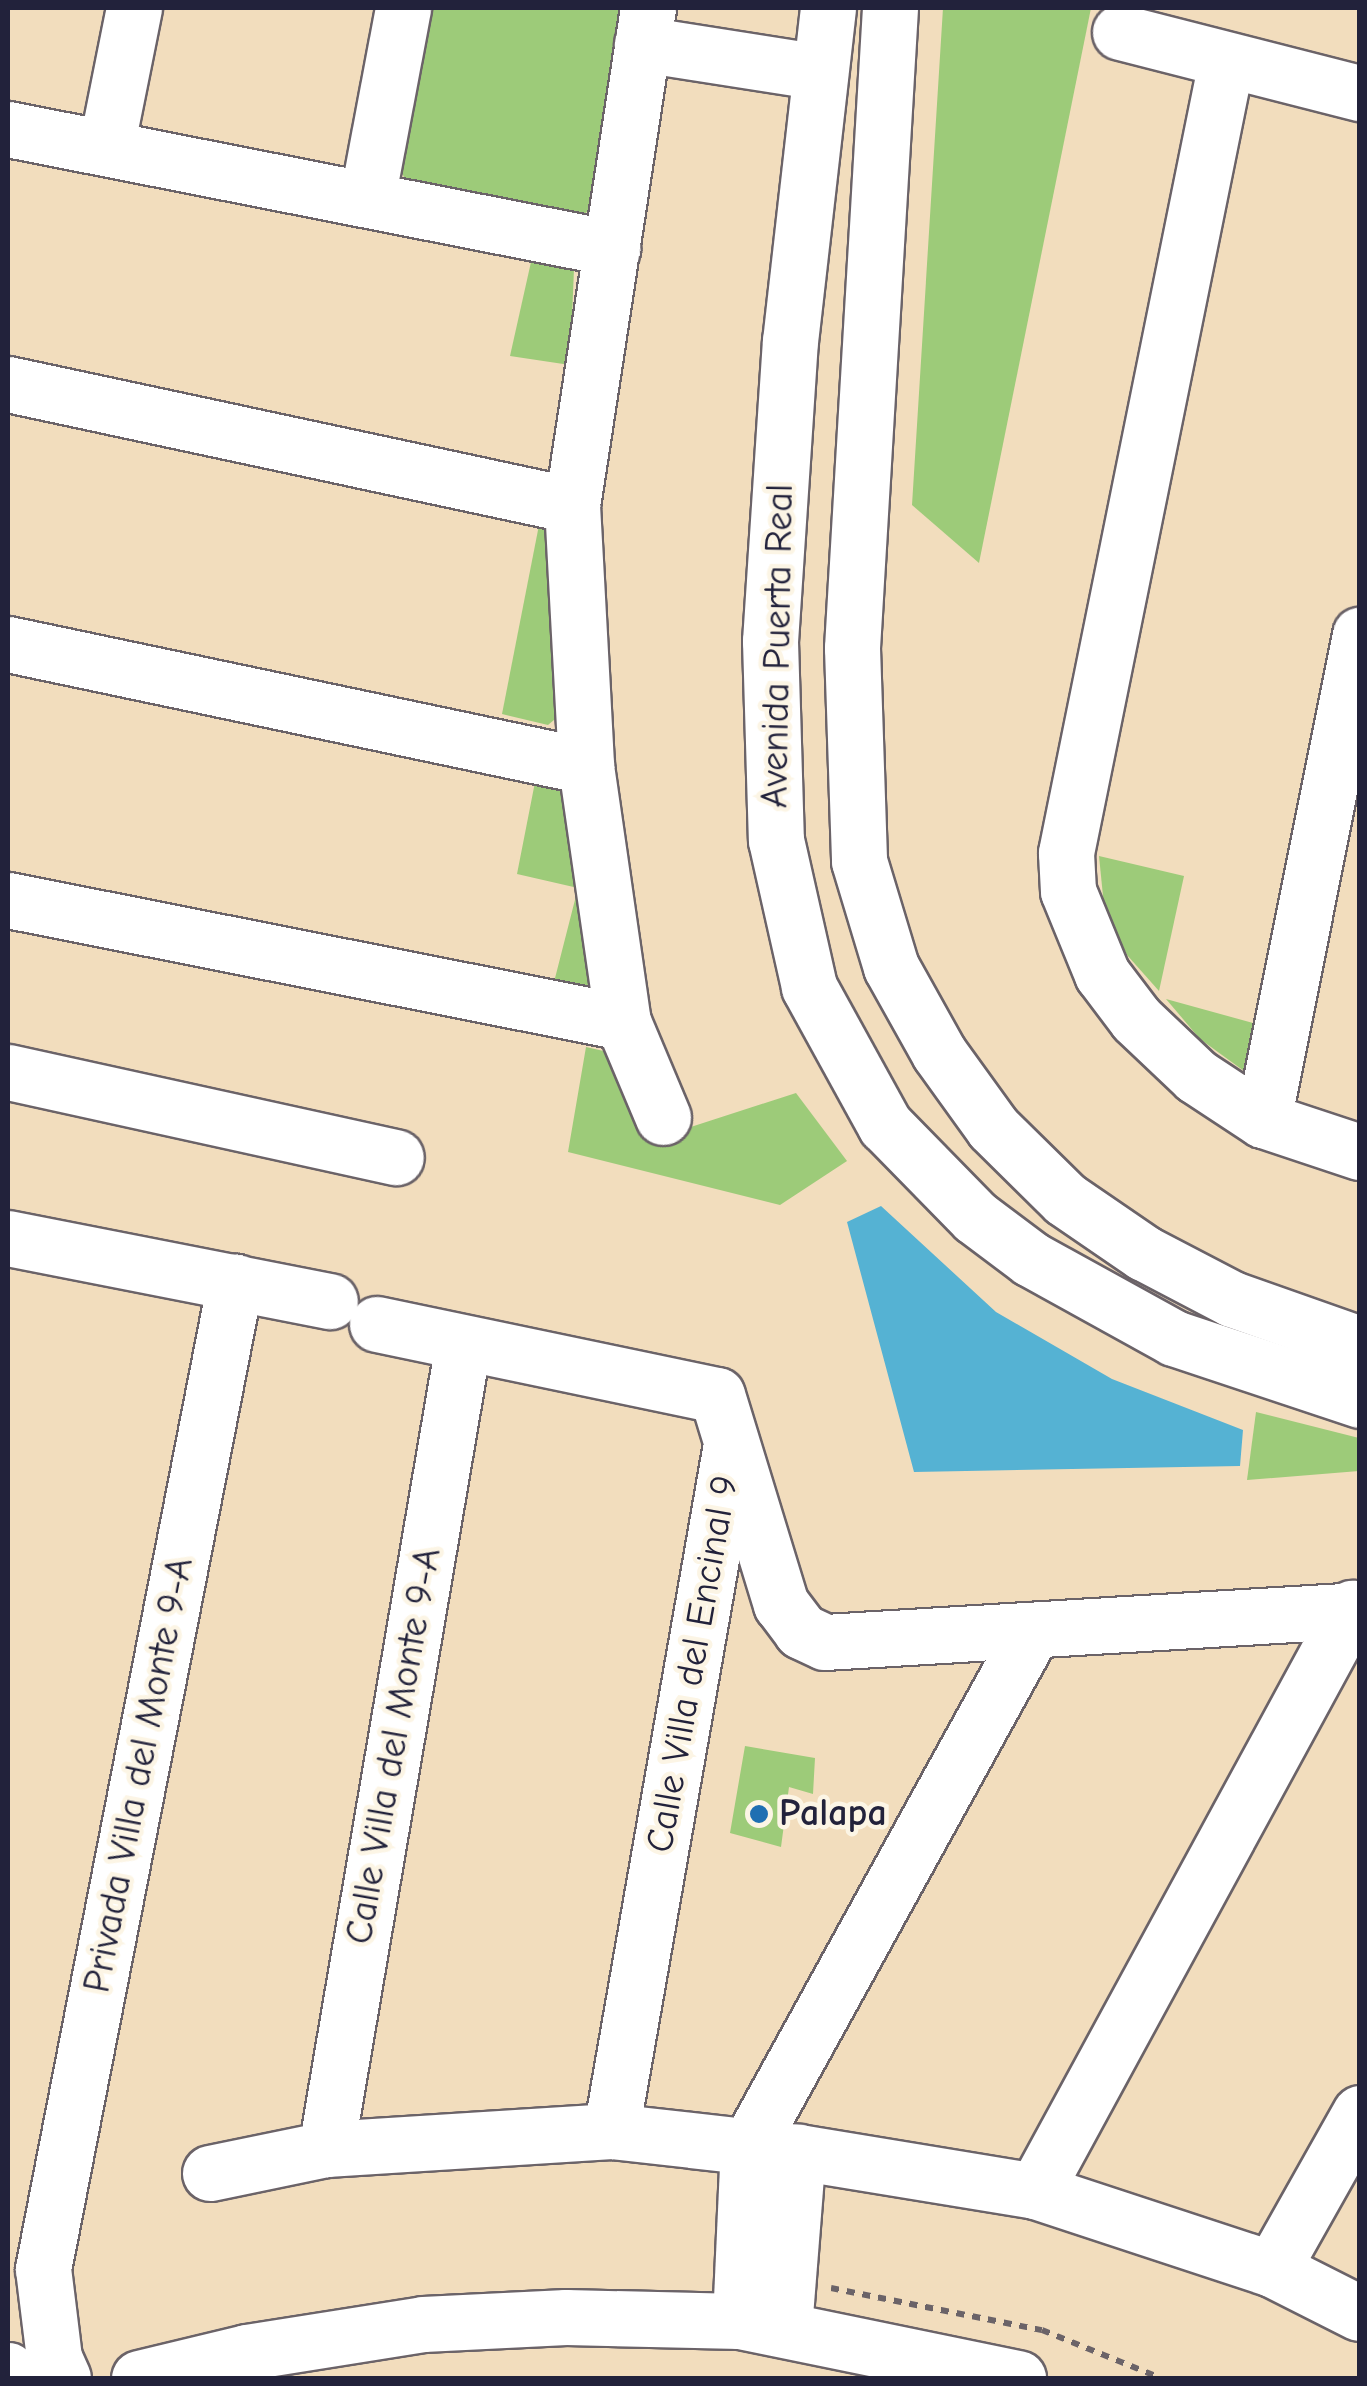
<!DOCTYPE html>
<style>
body{margin:0}
#map{position:relative;width:1367px;height:2386px;overflow:hidden;background:#f2ddbd;font-family:"Comic Neue",sans-serif}
div>[style]{position:absolute}
.green>*{inset:0;background:#9dcb79}
.water>*{inset:0;background:#55b2d3}
.path>*{height:6px;margin-top:-3px;transform-origin:0;background:repeating-linear-gradient(90deg,#6b6368 0 8px,transparent 0 16px)}
.roads{filter:drop-shadow(2px 0 #6b6368) drop-shadow(-2px 0 #6b6368) drop-shadow(0 2px #6b6368) drop-shadow(0 -2px #6b6368)}
.minor>*{height:55px;margin:-27.5px;padding:0 27.5px;transform-origin:27.5px;border-radius:27.5px;background:#fff}
.major>*{height:55px;margin:-27.5px;padding:0 27.5px;transform-origin:27.5px;border-radius:27.5px;background:#fff}
.dots>*{width:28px;height:28px;translate:-50% -50%;box-sizing:border-box;border:5px solid #fcf5e5;border-radius:50%}
span{translate:-50% -50%;white-space:nowrap;text-align:center;line-height:1.15;-webkit-text-stroke:9px #fcf5e5;paint-order:stroke}
.street-label{font-size:38px;color:#22223b}
.poi-label{font-size:38px;color:#22223b;font-weight:700}
.left{translate:0 -50%;text-align:left}
.frame{position:absolute;inset:0;border:10px solid #22223b;pointer-events:none}
</style>
<div id="map">
<div class="green">
<div style="clip-path:polygon(430px 8px,622px 8px,592px 207px,579px 219px,408px 185px,398px 165px)"></div>
<div style="clip-path:polygon(943px 8px,1091px 8px,979px 563px,912px 505px)"></div>
<div style="clip-path:polygon(531px 262px,574px 269px,570px 365px,510px 356px)"></div>
<div style="clip-path:polygon(539px 525px,557px 538px,561px 714px,548px 725px,502px 714px)"></div>
<div style="clip-path:polygon(536px 777px,557px 781px,570px 795px,595px 976px,584px 989px,553px 986px,578px 888px,517px 874px)"></div>
<div style="clip-path:polygon(1099px 856px,1184px 876px,1159px 991px,1127px 955px,1104px 906px)"></div>
<div style="clip-path:polygon(1166px 999px,1253px 1023px,1244px 1071px,1200px 1039px)"></div>
<div style="clip-path:polygon(586px 1047px,608px 1052px,663px 1136px,796px 1093px,847px 1161px,780px 1205px,568px 1152px)"></div>
<div style="clip-path:polygon(1256px 1412px,1359px 1438px,1359px 1471px,1247px 1480px)"></div>
<div style="clip-path:polygon(745px 1746px,815px 1758px,813px 1794px,789px 1787px,781px 1847px,730px 1833px)"></div>
</div>
<div class="water">
<div style="clip-path:polygon(881px 1206px,996px 1312px,1112px 1379px,1243px 1430px,1240px 1466px,914px 1472px,847px 1222px)"></div>
</div>
<div class="path">
<div style="left:831px;top:2288px;width:215px;rotate:11.3deg"></div>
<div style="left:1042px;top:2330px;width:128px;rotate:22deg"></div>
</div>
<div class="roads">
<div class="minor">
<div style="left:648px;top:8px;width:503px;rotate:98.69deg"></div>
<div style="left:572px;top:505px;width:261px;rotate:86.9deg"></div>
<div style="left:586px;top:766px;width:259px;rotate:81.8deg"></div>
<div style="left:623px;top:1022px;width:103px;rotate:67.2deg"></div>
<div style="left:1120px;top:32px;width:248px;rotate:14.3deg"></div>
<div style="left:642px;top:44px;width:180px;rotate:8.9deg"></div>
<div style="left:1226px;top:62px;width:807px;rotate:101.44deg"></div>
<div style="left:1066px;top:853px;width:38px;rotate:87deg"></div>
<div style="left:1068px;top:891px;width:90px;rotate:67.7deg"></div>
<div style="left:1102px;top:974px;width:56px;rotate:52.9deg"></div>
<div style="left:1136px;top:1019px;width:83px;rotate:43.5deg"></div>
<div style="left:1196px;top:1076px;width:80px;rotate:33.3deg"></div>
<div style="left:1263px;top:1120px;width:102px;rotate:18.3deg"></div>
<div style="left:8px;top:129px;width:616px;rotate:11.15deg"></div>
<div style="left:106px;top:148px;width:143px;rotate:-78.7deg"></div>
<div style="left:367px;top:199px;width:194px;rotate:-79.3deg"></div>
<div style="left:8px;top:384px;width:577px;rotate:12.11deg"></div>
<div style="left:8px;top:644px;width:591px;rotate:11.92deg"></div>
<div style="left:8px;top:900px;width:627px;rotate:11.22deg"></div>
<div style="left:8px;top:1072px;width:397px;rotate:12.4deg"></div>
<div style="left:1263px;top:1120px;width:495px;rotate:-78.7deg"></div>
<div style="left:8px;top:1238px;width:328px;rotate:11.1deg"></div>
<div style="left:377px;top:1324px;width:347px;rotate:11.8deg"></div>
<div style="left:717px;top:1395px;width:219px;rotate:73deg"></div>
<div style="left:781px;top:1604px;width:34px;rotate:53deg"></div>
<div style="left:801px;top:1631px;width:26px;rotate:25deg"></div>
<div style="left:825px;top:1642px;width:536px;rotate:-3.42deg"></div>
<div style="left:611px;top:2131px;width:691px;rotate:-80.09deg"></div>
<div style="left:326px;top:2149px;width:817px;rotate:-80.34deg"></div>
<div style="left:210px;top:2173px;width:118px;rotate:-11.7deg"></div>
<div style="left:326px;top:2149px;width:286px;rotate:-3.6deg"></div>
<div style="left:611px;top:2131px;width:188px;rotate:6.4deg"></div>
<div style="left:798px;top:2152px;width:240px;rotate:9.3deg"></div>
<div style="left:1035px;top:2191px;width:250px;rotate:18.2deg"></div>
<div style="left:1272px;top:2269px;width:97px;rotate:26.8deg"></div>
<div style="left:1035px;top:2191px;width:664px;rotate:-61.47deg"></div>
<div style="left:1272px;top:2269px;width:179px;rotate:-60.6deg"></div>
<div style="left:740px;top:2321px;width:174px;rotate:-87.4deg"></div>
<div style="left:748px;top:2147px;width:590px;rotate:-61.13deg"></div>
<div style="left:784px;top:2328px;width:177px;rotate:-85.5deg"></div>
<div style="left:8px;top:2370px;width:8px;rotate:76deg"></div>
<div style="left:63px;top:2378px;width:22px;rotate:-114deg"></div>
<div style="left:54px;top:2358px;width:90px;rotate:-97deg"></div>
<div style="left:43px;top:2269px;width:1006px;rotate:-78.99deg"></div>
<div style="left:139px;top:2378px;width:111px;rotate:-13.5deg"></div>
<div style="left:247px;top:2352px;width:178px;rotate:-9deg"></div>
<div style="left:423px;top:2324px;width:143px;rotate:-2.8deg"></div>
<div style="left:566px;top:2317px;width:174px;rotate:1.3deg"></div>
<div style="left:740px;top:2321px;width:284px;rotate:11.6deg"></div>
</div>
<div class="major">
<div style="left:828px;top:8px;width:334px;rotate:96.5deg"></div>
<div style="left:790px;top:340px;width:302px;rotate:93.8deg"></div>
<div style="left:770px;top:641px;width:199px;rotate:88.3deg"></div>
<div style="left:776px;top:840px;width:151px;rotate:77.3deg"></div>
<div style="left:809px;top:987px;width:158px;rotate:61.2deg"></div>
<div style="left:885px;top:1125px;width:129px;rotate:45.6deg"></div>
<div style="left:975px;top:1217px;width:70px;rotate:36.9deg"></div>
<div style="left:1031px;top:1259px;width:163px;rotate:28.9deg"></div>
<div style="left:1174px;top:1338px;width:196px;rotate:18.4deg"></div>
<div style="left:890px;top:8px;width:641px;rotate:93.4deg"></div>
<div style="left:852px;top:648px;width:213px;rotate:88.1deg"></div>
<div style="left:859px;top:861px;width:111px;rotate:73.2deg"></div>
<div style="left:891px;top:967px;width:98px;rotate:60.8deg"></div>
<div style="left:939px;top:1053px;width:92px;rotate:54.2deg"></div>
<div style="left:993px;top:1128px;width:101px;rotate:44.6deg"></div>
<div style="left:1065px;top:1199px;width:96px;rotate:34.4deg"></div>
<div style="left:1144px;top:1253px;width:99px;rotate:27.6deg"></div>
<div style="left:1232px;top:1299px;width:136px;rotate:19.4deg"></div>
</div>
</div>
<div class="dots">
<div style="left:759px;top:1814px;background:#1f6fb2"></div>
</div>
<div class="street-label">
<span style="left:778px;top:646px;rotate:-89deg">Avenida Puerta Real</span>
<span style="left:693px;top:1664px;rotate:-80deg">Calle Villa del Encinal 9</span>
<span style="left:394px;top:1746px;rotate:-80deg">Calle Villa del Monte 9-A</span>
<span style="left:139px;top:1775px;rotate:-79deg">Privada Villa del Monte 9-A</span>
</div>
<div class="poi-label">
<span class="left" style="left:779px;top:1814px">Palapa</span>
</div>
<div class="frame"></div>
</div>
